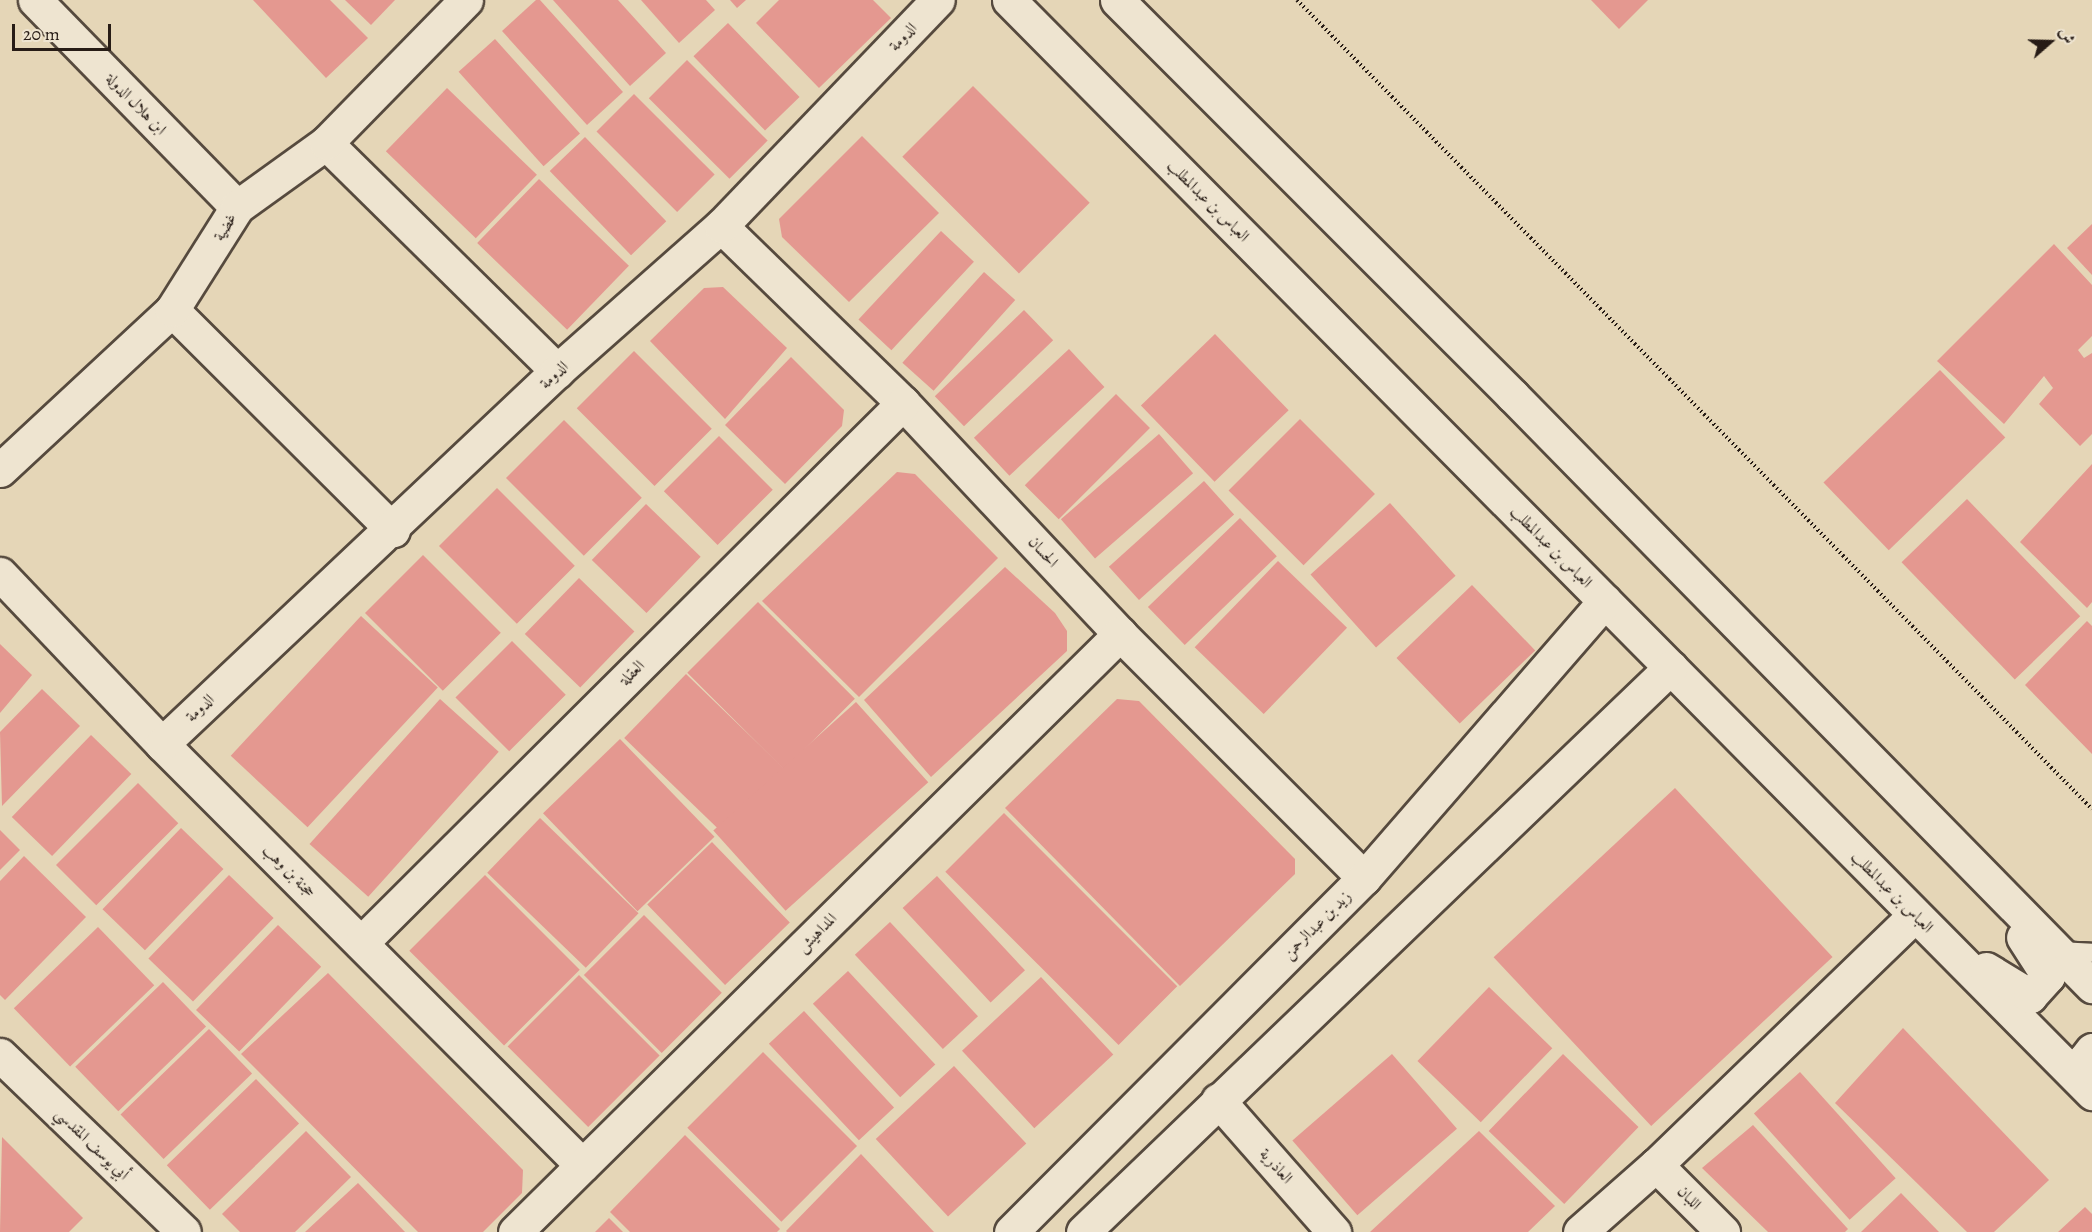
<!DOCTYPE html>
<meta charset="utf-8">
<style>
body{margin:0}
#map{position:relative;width:2092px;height:1232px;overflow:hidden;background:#e5d6b7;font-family:Alegreya,Amiri,serif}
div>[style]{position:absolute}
.building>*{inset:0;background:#e49890;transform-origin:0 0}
.path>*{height:4px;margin-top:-2px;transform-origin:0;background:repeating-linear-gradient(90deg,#271c16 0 1.5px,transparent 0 4.5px)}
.roads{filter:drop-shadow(2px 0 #564a3e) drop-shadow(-2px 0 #564a3e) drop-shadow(0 2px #564a3e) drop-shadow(0 -2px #564a3e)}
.service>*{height:18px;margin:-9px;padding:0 9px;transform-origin:9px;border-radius:9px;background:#eee4d0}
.minor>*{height:33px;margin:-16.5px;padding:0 16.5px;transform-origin:16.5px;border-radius:16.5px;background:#eee4d0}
.tertiary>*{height:33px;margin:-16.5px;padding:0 16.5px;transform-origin:16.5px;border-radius:16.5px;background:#eee4d0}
span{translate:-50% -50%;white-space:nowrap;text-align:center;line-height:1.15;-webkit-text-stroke:4.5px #eee4d0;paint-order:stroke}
.street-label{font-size:16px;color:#271c16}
.north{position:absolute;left:2020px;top:12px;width:60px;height:60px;-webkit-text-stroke:4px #eee4d0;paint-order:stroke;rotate:70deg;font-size:16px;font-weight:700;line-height:24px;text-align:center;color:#271c16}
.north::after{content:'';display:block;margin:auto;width:21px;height:27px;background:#271c16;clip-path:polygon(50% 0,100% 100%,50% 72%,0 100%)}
.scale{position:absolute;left:12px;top:24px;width:99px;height:27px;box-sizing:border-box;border:3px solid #271c16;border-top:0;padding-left:8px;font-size:18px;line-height:21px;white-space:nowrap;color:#271c16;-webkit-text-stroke:4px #eee4d0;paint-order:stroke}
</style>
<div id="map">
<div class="building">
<div style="clip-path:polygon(253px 0,330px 0,368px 38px,326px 78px)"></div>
<div style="clip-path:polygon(345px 0,395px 0,371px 25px)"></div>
<div style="clip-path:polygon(536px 0,540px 0,623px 92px,587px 125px,502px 31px)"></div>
<div style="clip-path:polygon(553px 0,618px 0,666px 53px,630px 86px)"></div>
<div style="clip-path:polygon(641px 0,706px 0,715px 10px,679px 43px)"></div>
<div style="clip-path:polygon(730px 0,746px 0,737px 8px)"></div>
<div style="clip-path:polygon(779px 0,873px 0,891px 18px,819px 88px,756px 23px)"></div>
<div style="clip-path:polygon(1591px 0,1648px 0,1619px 29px)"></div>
<div style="left:728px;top:23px;width:103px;height:48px;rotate:46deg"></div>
<div style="left:495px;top:39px;width:127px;height:49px;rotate:48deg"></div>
<div style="left:687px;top:60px;width:114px;height:54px;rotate:45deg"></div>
<div style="left:973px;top:86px;width:165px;height:100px;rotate:45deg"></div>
<div style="left:447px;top:88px;width:125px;height:88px;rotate:44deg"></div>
<div style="left:634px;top:94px;width:114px;height:53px;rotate:45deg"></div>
<div style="clip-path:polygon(862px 136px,939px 213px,849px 302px,782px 237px,779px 219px)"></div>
<div style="left:585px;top:137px;width:117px;height:49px;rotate:46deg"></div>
<div style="left:539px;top:179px;width:125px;height:89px;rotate:44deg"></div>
<div style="clip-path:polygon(2092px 224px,2092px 275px,2067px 248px)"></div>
<div style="left:941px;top:231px;width:45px;height:121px;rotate:43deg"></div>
<div style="clip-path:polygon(2054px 244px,2092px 285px,2092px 336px,2078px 350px,2084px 358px,2092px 353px,2092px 434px,2080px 446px,2039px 404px,2053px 388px,2044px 376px,2004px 424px,1937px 361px)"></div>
<div style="left:984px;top:272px;width:42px;height:122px;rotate:42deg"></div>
<div style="clip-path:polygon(723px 287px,787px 348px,725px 419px,650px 341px,704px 288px)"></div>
<div style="left:1024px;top:310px;width:42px;height:124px;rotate:46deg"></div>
<div style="left:1215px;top:334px;width:106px;height:103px;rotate:46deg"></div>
<div style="left:1069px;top:349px;width:52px;height:130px;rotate:47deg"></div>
<div style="left:634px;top:351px;width:110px;height:81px;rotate:45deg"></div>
<div style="clip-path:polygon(791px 357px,844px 410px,842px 426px,785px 484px,725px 425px)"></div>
<div style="left:1940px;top:370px;width:94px;height:162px;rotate:46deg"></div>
<div style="left:1116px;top:394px;width:48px;height:129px;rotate:45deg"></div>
<div style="left:1300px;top:419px;width:106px;height:101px;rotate:45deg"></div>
<div style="left:564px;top:420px;width:110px;height:82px;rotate:45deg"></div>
<div style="left:1159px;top:434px;width:52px;height:130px;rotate:49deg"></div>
<div style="left:719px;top:436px;width:76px;height:78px;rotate:45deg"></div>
<div style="clip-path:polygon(2092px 464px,2092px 602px,2087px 608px,2020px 542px)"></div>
<div style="clip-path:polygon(897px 472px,915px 474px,998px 558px,859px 697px,762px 601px)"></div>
<div style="left:1204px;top:481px;width:45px;height:128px;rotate:48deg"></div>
<div style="left:497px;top:488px;width:110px;height:82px;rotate:45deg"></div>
<div style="left:1967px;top:499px;width:163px;height:91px;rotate:46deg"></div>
<div style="left:1390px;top:503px;width:98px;height:107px;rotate:48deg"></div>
<div style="left:646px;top:504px;width:76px;height:78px;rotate:44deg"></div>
<div style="left:1240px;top:518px;width:53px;height:128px;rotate:46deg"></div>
<div style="left:423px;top:555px;width:110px;height:82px;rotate:45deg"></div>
<div style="left:1278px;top:561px;width:96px;height:120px;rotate:44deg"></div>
<div style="clip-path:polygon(1005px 567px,1055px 613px,1067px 631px,1067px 651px,931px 777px,864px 700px)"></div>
<div style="left:579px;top:578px;width:77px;height:78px;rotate:44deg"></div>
<div style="left:1472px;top:585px;width:91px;height:105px;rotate:46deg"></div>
<div style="left:758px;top:602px;width:137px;height:100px;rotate:45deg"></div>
<div style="left:361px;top:616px;width:105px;height:191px;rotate:43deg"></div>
<div style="clip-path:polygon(2087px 621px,2092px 626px,2092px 754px,2025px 685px)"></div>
<div style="left:512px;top:641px;width:76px;height:80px;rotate:45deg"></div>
<div style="clip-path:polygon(0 644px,32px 675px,0 713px)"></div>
<div style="left:686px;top:674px;width:136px;height:89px;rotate:44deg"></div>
<div style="clip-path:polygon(42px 689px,80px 726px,2px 806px,0 732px)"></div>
<div style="left:440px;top:699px;width:79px;height:195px;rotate:42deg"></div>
<div style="clip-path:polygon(1117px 699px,1139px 701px,1295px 859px,1295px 874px,1180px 986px,1005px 808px)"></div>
<div style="left:856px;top:702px;width:108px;height:192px;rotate:48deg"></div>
<div style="left:91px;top:735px;width:56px;height:114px;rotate:44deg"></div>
<div style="left:620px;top:739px;width:136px;height:107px;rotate:46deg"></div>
<div style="left:138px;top:783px;width:57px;height:116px;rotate:45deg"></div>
<div style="left:1675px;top:788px;width:231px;height:248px;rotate:47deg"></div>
<div style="left:1004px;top:813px;width:245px;height:83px;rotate:45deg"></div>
<div style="left:540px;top:818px;width:137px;height:76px;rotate:44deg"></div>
<div style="left:181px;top:828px;width:59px;height:113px;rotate:44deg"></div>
<div style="clip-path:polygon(0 830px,20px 850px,0 870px)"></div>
<div style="left:712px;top:842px;width:112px;height:90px;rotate:46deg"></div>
<div style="clip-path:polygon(24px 856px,86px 917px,5px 1000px,0 995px,0 881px)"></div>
<div style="left:229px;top:875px;width:62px;height:116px;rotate:44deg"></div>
<div style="left:485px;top:875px;width:134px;height:107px;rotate:45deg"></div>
<div style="left:937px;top:876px;width:129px;height:47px;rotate:47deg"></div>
<div style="left:644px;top:915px;width:110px;height:85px;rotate:45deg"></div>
<div style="left:890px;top:922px;width:129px;height:48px;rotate:47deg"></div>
<div style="left:278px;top:925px;width:60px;height:118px;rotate:44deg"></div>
<div style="left:98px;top:927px;width:81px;height:117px;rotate:46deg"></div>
<div style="left:848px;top:971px;width:128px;height:48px;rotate:47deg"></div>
<div style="clip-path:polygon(328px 973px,523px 1170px,522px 1193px,483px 1232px,418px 1232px,241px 1054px)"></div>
<div style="left:579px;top:975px;width:114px;height:101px;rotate:45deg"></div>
<div style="left:1041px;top:977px;width:106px;height:108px;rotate:47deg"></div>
<div style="left:163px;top:982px;width:62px;height:122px;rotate:46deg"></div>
<div style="left:1489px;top:987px;width:88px;height:103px;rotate:44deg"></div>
<div style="left:804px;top:1011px;width:132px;height:48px;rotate:47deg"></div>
<div style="clip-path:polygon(1903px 1028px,2049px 1180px,1994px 1232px,1967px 1232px,1835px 1103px)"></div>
<div style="left:209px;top:1029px;width:62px;height:123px;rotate:46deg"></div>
<div style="left:763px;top:1052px;width:133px;height:107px;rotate:45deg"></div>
<div style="left:1392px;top:1054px;width:99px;height:132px;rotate:49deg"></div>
<div style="left:1563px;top:1054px;width:105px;height:107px;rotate:44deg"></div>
<div style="left:954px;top:1066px;width:106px;height:107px;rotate:47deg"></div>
<div style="left:1800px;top:1072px;width:143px;height:62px;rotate:48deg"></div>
<div style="left:256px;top:1079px;width:62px;height:124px;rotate:46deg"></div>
<div style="clip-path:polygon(1753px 1125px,1848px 1229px,1845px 1232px,1768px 1232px,1702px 1168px)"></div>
<div style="clip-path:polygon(306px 1131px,351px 1177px,295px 1232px,240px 1232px,222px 1214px)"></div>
<div style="clip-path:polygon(1479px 1131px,1555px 1206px,1528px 1232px,1370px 1232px)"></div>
<div style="clip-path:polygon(685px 1135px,780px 1229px,777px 1232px,630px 1232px,610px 1212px)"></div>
<div style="clip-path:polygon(2px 1137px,83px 1218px,69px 1232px,0 1232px)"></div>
<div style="clip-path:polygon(861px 1154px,934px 1232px,787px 1232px,786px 1231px)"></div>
<div style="clip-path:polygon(358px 1183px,405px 1232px,305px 1232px)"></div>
<div style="clip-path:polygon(1901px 1193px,1939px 1232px,1861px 1232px)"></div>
<div style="clip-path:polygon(2085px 1207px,2092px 1214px,2092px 1232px,2058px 1232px)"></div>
<div style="clip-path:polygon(609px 1218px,623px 1232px,595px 1232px)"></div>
</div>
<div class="path">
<div style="left:1297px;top:0;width:1134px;rotate:45.5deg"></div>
</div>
<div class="roads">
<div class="service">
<div style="left:2058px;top:951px;width:34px;rotate:3deg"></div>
</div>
<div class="minor">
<div style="left:35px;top:0;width:289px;rotate:45.7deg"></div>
<div style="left:326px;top:143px;width:325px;rotate:44.6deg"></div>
<div style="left:721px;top:226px;width:254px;rotate:44.2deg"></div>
<div style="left:903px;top:403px;width:317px;rotate:46.8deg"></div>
<div style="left:1120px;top:634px;width:345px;rotate:45deg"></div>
<div style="left:172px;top:310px;width:312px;rotate:44.9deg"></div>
<div style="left:0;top:470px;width:235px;rotate:-42.9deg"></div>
<div style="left:172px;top:310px;width:122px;rotate:-57.7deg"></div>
<div style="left:237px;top:207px;width:110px;rotate:-35.7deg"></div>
<div style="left:326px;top:143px;width:200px;rotate:-45.6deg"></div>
<div style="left:0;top:574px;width:235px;rotate:46.4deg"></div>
<div style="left:162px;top:744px;width:595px;rotate:45.07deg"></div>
<div style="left:162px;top:744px;width:543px;rotate:-43.36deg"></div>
<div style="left:557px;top:371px;width:219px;rotate:-41.5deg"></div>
<div style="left:721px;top:226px;width:313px;rotate:-46.2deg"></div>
<div style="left:361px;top:943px;width:765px;rotate:-44.89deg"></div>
<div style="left:0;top:1055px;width:255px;rotate:43.9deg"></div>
<div style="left:1218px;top:1100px;width:176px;rotate:48.7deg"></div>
<div style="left:1656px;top:1165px;width:95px;rotate:45deg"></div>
<div style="left:515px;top:1232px;width:851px;rotate:-44.67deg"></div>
<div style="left:1580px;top:1232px;width:101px;rotate:-41.4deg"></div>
<div style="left:1656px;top:1165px;width:360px;rotate:-44deg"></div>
</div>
<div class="tertiary">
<div style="left:1009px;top:0;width:1539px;rotate:45.26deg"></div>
<div style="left:1117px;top:0;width:560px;rotate:45deg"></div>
<div style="left:1513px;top:396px;width:827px;rotate:45.54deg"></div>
<div style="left:1986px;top:969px;width:52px;rotate:31.5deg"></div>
<div style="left:2030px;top:996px;width:27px;rotate:-48deg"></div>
<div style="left:2048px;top:976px;width:46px;rotate:-122.7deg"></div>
<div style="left:2092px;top:1050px;width:11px;rotate:128deg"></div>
<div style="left:2085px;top:1059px;width:11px;rotate:52deg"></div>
<div style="left:1011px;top:1232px;width:500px;rotate:-45.1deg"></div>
<div style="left:1364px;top:878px;width:367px;rotate:-49deg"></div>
<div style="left:1083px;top:1232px;width:815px;rotate:-43.86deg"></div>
</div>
</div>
<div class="street-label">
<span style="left:903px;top:37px;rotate:-46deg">الدومة</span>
<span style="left:136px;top:104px;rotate:46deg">ابن هلال الدولة</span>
<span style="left:1208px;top:201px;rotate:45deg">العباس بن عبدالمطلب</span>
<span style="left:225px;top:227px;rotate:-58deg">غضية</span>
<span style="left:554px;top:375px;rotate:-43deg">الدومة</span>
<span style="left:1551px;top:547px;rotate:45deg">العباس بن عبدالمطلب</span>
<span style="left:1043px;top:552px;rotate:47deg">الحسان</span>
<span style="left:632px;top:673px;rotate:-45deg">العقلة</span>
<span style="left:200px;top:708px;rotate:-43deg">الدومة</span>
<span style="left:289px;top:871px;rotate:45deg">حجنة بن وهب</span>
<span style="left:1892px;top:892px;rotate:45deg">العباس بن عبدالمطلب</span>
<span style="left:1317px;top:925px;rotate:-45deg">زيد بن عبدالرحمن</span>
<span style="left:817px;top:933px;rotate:-45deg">المداهيش</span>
<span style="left:92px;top:1144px;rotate:44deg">أبي يوسف المقدسي</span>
<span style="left:1276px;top:1166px;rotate:49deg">العاذرية</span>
<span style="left:1689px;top:1198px;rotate:45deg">اللبان</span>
</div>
<div class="north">ش</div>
<div class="scale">20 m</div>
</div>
